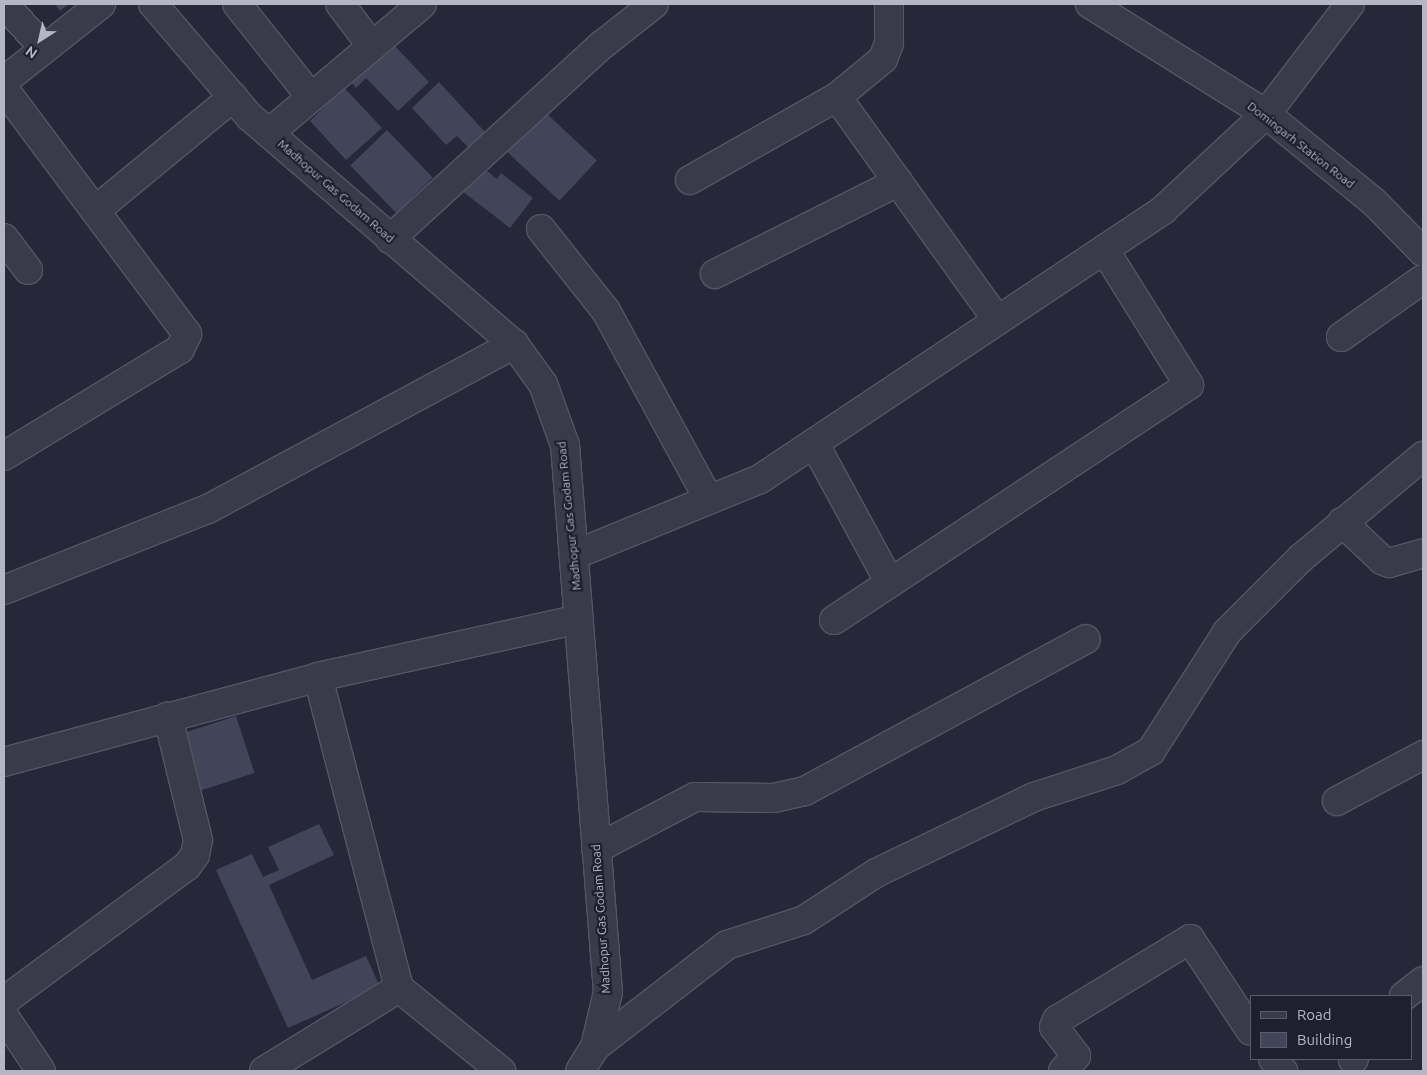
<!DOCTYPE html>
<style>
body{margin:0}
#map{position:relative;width:1427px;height:1075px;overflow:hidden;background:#262739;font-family:Ubuntu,sans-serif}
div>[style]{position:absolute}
.building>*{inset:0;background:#424459;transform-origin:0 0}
.roads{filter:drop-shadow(1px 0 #545565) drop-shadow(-1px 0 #545565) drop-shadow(0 1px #545565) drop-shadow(0 -1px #545565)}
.minor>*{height:28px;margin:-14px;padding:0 14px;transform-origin:14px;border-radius:14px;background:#393a4a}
span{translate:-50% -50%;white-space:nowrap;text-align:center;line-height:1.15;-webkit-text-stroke:4.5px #1e1f2f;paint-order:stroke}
.street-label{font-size:12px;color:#b5b5c5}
.frame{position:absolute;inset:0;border:5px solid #b5b5c5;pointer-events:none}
.legend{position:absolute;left:1250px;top:995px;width:162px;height:65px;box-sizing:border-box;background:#1e1f2f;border:1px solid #5a5b6b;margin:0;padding:6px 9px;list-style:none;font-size:15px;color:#b5b5c5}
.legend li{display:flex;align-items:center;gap:10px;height:25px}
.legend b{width:25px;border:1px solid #5a5b6b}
.north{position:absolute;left:15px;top:15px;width:50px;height:50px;-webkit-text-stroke:4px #1e1f2f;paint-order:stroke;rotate:215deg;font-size:14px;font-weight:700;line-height:20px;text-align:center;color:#b5b5c5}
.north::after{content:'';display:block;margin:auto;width:18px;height:22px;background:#b5b5c5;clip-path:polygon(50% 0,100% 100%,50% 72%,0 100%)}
</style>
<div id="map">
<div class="building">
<div style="clip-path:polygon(55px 4px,69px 4px,60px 11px)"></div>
<div style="clip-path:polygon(392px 43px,429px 82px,398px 111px,366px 78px,356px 88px,351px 82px)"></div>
<div style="clip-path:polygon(337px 80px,382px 128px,346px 160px,310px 121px,337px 94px,330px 87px)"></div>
<div style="clip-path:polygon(439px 82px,486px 133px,469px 148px,457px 136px,446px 145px,412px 108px)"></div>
<div style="left:545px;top:112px;width:71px;height:55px;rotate:43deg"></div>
<div style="left:387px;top:130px;width:66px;height:51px;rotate:46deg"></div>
<div style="clip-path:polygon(481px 166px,497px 179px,501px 173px,533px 198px,510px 228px,462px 191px)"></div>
<div style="left:236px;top:716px;width:60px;height:59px;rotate:72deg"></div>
<div style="clip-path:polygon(319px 824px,334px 855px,269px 885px,312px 980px,366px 956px,380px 987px,288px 1028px,216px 870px,252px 854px,263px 877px,279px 870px,268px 847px)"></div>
</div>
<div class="roads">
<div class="minor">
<div style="left:4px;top:4px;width:59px;rotate:47.7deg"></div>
<div style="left:153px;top:4px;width:149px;rotate:49.4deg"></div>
<div style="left:250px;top:117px;width:348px;rotate:40.7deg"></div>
<div style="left:514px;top:344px;width:49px;rotate:54.1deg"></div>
<div style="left:543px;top:384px;width:65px;rotate:70.2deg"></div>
<div style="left:565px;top:445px;width:549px;rotate:85.51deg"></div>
<div style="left:608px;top:992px;width:57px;rotate:103.3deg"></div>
<div style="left:595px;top:1047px;width:28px;rotate:122deg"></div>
<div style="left:237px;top:4px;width:119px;rotate:51.5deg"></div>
<div style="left:340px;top:4px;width:53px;rotate:52.7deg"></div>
<div style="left:1090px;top:4px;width:208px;rotate:32deg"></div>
<div style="left:1266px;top:114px;width:139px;rotate:39.2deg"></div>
<div style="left:1374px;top:202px;width:70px;rotate:45.6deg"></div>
<div style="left:4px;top:81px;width:124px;rotate:-38.4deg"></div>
<div style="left:4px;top:89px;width:306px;rotate:53.2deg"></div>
<div style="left:187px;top:334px;width:17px;rotate:115deg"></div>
<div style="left:180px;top:349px;width:206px;rotate:148.7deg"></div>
<div style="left:837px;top:97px;width:60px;rotate:-39.6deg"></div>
<div style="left:883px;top:59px;width:17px;rotate:-69deg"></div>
<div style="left:889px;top:43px;width:39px;rotate:-90deg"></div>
<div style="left:269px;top:133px;width:200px;rotate:-40.1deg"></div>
<div style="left:690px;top:180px;width:169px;rotate:-29.5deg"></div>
<div style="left:837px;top:97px;width:274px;rotate:54.3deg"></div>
<div style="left:96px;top:210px;width:178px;rotate:-39.5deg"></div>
<div style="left:541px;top:229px;width:105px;rotate:51.6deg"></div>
<div style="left:606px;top:311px;width:215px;rotate:61.4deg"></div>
<div style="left:4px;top:238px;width:40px;rotate:53deg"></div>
<div style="left:390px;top:239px;width:287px;rotate:-42.5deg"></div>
<div style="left:602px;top:45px;width:66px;rotate:-38.3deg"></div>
<div style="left:715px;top:274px;width:205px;rotate:-26.7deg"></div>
<div style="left:1341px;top:337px;width:100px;rotate:-35.3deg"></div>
<div style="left:814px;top:443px;width:159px;rotate:61.5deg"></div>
<div style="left:1342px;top:522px;width:55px;rotate:43.5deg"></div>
<div style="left:1382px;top:560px;width:8px;rotate:23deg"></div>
<div style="left:1389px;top:563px;width:35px;rotate:-16deg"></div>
<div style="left:574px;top:555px;width:201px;rotate:-22.2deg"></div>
<div style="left:760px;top:479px;width:485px;rotate:-33.7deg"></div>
<div style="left:1163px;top:210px;width:141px;rotate:-43deg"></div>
<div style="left:1266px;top:114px;width:138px;rotate:-52.6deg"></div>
<div style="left:4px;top:590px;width:219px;rotate:-21.7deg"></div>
<div style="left:208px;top:509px;width:348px;rotate:-28.3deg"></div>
<div style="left:834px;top:620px;width:426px;rotate:-33.5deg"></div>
<div style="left:1189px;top:385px;width:160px;rotate:-122deg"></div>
<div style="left:318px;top:677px;width:321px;rotate:75.4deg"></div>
<div style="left:399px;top:988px;width:132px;rotate:39.1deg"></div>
<div style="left:4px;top:762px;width:325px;rotate:-15.1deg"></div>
<div style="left:318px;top:677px;width:267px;rotate:-12.5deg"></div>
<div style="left:1337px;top:801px;width:98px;rotate:-28.1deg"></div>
<div style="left:596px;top:849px;width:112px;rotate:-27.7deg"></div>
<div style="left:695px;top:797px;width:79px;rotate:0.7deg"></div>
<div style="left:774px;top:798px;width:32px;rotate:-13deg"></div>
<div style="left:805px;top:791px;width:319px;rotate:-28.4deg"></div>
<div style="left:1404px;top:996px;width:24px;rotate:-38deg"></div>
<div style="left:4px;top:1001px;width:227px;rotate:-36.4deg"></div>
<div style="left:187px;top:866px;width:14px;rotate:-54deg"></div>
<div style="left:195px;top:855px;width:15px;rotate:-79deg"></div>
<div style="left:198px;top:840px;width:127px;rotate:-103.7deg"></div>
<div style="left:4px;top:1016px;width:66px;rotate:56.1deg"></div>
<div style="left:595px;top:1047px;width:167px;rotate:-37.7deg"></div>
<div style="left:727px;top:945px;width:81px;rotate:-18deg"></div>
<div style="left:804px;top:920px;width:86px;rotate:-33.1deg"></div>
<div style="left:876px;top:873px;width:175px;rotate:-25.7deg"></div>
<div style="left:1034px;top:797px;width:87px;rotate:-18deg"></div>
<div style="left:1117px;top:770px;width:39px;rotate:-29deg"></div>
<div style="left:1151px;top:751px;width:141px;rotate:-57.4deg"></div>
<div style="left:1227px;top:632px;width:105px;rotate:-45deg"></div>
<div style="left:1301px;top:558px;width:159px;rotate:-39.9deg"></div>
<div style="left:1273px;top:1059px;width:16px;rotate:50deg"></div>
<div style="left:1353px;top:1060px;width:1px;rotate:-45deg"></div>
<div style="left:264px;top:1071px;width:158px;rotate:-31.6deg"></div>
<div style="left:1063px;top:1071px;width:20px;rotate:-49deg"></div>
<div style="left:1076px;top:1056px;width:36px;rotate:-127deg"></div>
<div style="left:1054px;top:1027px;width:8px;rotate:-67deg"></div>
<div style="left:1057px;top:1020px;width:156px;rotate:-31.3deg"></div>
<div style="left:1190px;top:939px;width:110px;rotate:56.5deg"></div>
</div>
</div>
<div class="street-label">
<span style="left:1301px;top:145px;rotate:38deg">Domingarh Station Road</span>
<span style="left:336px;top:191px;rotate:41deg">Madhopur Gas Godam Road</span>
<span style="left:569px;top:516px;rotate:-96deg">Madhopur Gas Godam Road</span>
<span style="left:601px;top:919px;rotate:-94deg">Madhopur Gas Godam Road</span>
</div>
<div class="frame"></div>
<ul class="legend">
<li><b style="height:6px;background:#393a4a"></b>Road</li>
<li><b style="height:14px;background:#424459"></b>Building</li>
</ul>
<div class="north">N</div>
</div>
